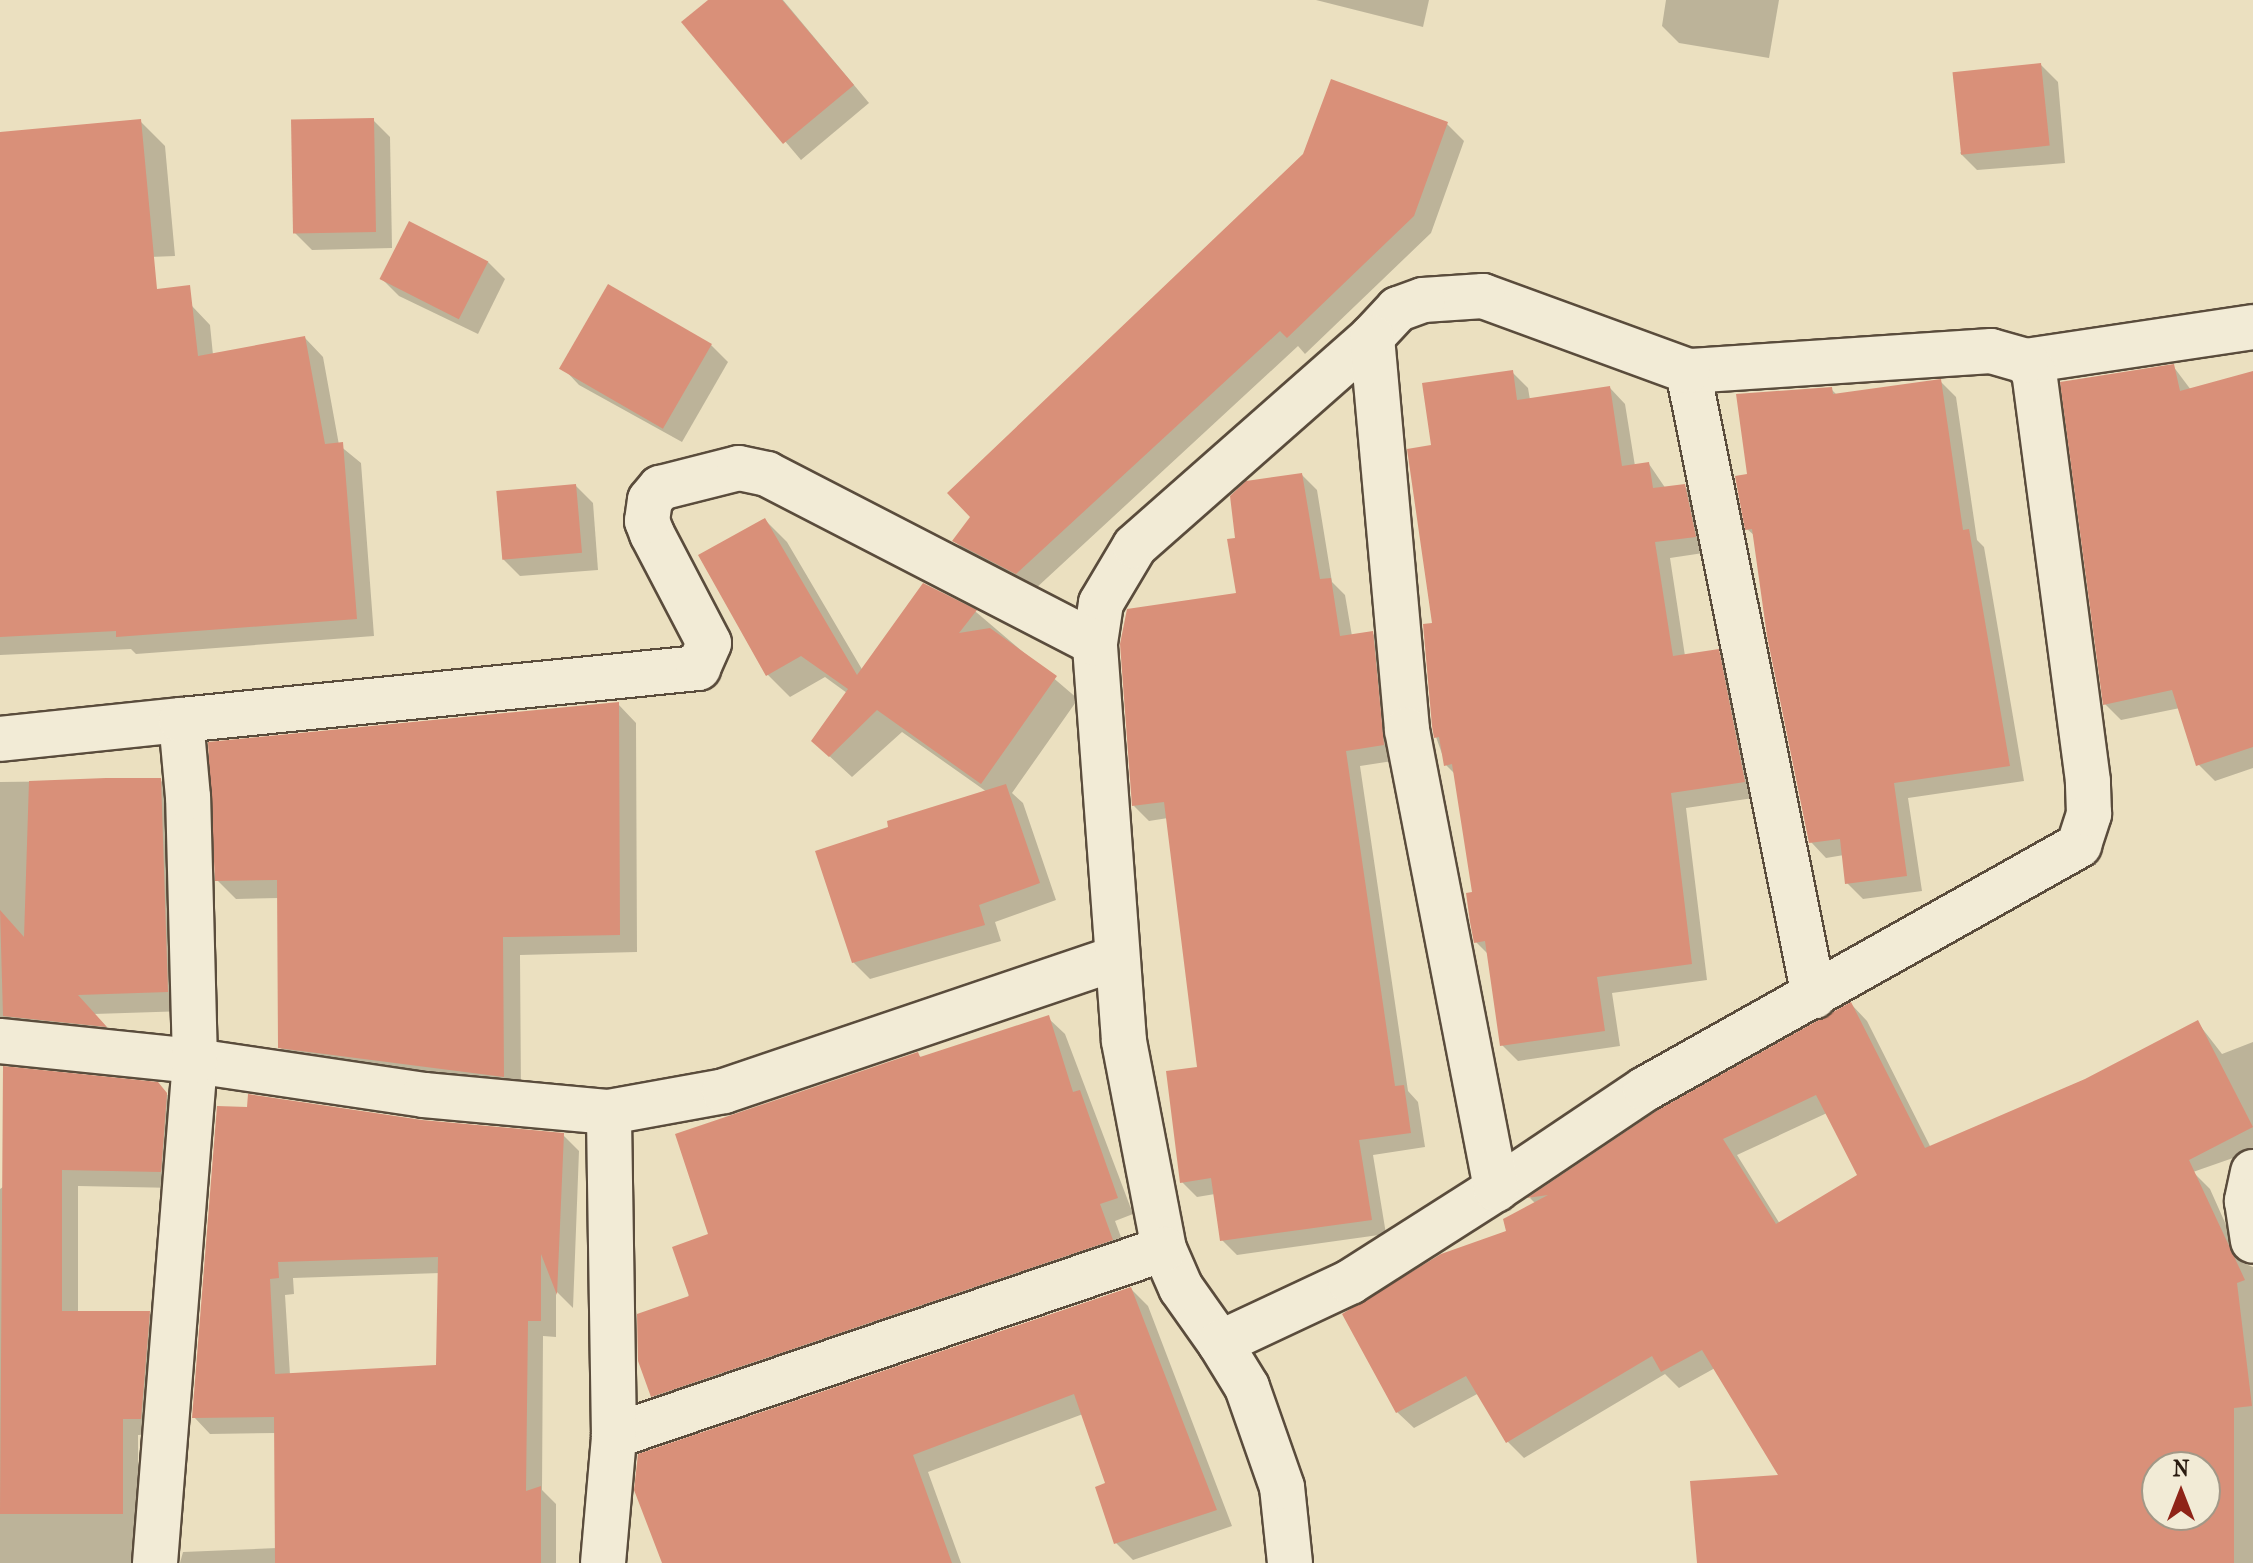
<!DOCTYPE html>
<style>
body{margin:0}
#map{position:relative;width:2253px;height:1563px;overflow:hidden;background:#ebe0c0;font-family:"IM FELL French Canon",serif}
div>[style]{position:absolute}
.shadow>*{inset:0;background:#0003}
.building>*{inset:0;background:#d99079;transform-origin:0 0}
.roads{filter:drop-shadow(2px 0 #5a4c3c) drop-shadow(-2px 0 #5a4c3c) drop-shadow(0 2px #5a4c3c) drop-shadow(0 -2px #5a4c3c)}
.minor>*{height:44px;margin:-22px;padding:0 22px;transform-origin:22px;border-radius:22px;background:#f2ebd6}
span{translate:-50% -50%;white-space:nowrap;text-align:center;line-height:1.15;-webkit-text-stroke:6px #f2ebd6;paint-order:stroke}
.north{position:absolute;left:2141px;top:1451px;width:80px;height:80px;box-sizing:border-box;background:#f2ebd6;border:2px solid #a29887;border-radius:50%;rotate:0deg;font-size:22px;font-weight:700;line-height:32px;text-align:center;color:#2a1b10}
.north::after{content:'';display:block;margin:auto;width:28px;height:36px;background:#8f2418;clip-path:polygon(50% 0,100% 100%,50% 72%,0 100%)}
</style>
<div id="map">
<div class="shadow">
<div style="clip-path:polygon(711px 0,783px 0,869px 103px,801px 160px,684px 22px)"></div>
<div style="clip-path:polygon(1316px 0,1429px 0,1423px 27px)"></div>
<div style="clip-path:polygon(1666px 0,1779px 0,1769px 58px,1679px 43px,1662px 26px)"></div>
<div style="clip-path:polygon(2041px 65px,2058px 82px,2065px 163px,1977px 170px,1960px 153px)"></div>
<div style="clip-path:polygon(373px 120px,390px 137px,392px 248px,312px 250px,295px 233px)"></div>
<div style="clip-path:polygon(140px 121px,165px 146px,175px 256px,24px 262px,0 239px,0 134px)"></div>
<div style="clip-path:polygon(1447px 124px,1464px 141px,1431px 233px,1305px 354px,1298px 346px,1034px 590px,972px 558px,955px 541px)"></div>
<div style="clip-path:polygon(488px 262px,505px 279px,478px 334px,399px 296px,382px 279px)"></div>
<div style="clip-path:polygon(192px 306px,210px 325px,213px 355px,305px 338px,323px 357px,339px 445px,361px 463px,374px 636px,136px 654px,131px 649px,0 655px,0 327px)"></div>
<div style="clip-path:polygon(711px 345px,728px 362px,682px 442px,579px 385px,563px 368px)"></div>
<div style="clip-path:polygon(2173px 366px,2191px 390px,2253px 373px,2253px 768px,2215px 781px,2198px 764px,2180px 708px,2121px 720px,2105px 704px)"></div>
<div style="clip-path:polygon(1512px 372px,1528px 388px,1530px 400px,1610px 388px,1625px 404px,1635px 466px,1649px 464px,1666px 489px,1684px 486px,1700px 501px,1710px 552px,1670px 558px,1685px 656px,1718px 652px,1734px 667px,1760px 797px,1686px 808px,1707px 980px,1612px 993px,1620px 1046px,1518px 1061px,1502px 1045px,1489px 955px,1476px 942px,1474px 894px,1456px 775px,1446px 765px,1436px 737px,1434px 625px,1433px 447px)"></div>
<div style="clip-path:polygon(1940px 381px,1956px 397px,1977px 540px,1984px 547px,2024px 781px,1908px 798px,1922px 891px,1863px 899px,1847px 883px,1844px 855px,1826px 858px,1811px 842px,1755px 536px,1747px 529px,1749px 476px,1831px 389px,1838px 396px)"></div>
<div style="clip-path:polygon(1302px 475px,1317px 490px,1332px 582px,1345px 595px,1352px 636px,1372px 633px,1387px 648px,1399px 760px,1360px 766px,1408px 1091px,1418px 1102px,1425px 1147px,1373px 1155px,1386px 1234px,1237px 1255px,1222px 1240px,1215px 1194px,1197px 1197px,1182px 1182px,1200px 1068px,1168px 818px,1149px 821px,1134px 806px,1238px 595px,1238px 540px)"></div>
<div style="clip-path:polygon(576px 486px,593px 503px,598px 570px,520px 576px,503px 559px)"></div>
<div style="clip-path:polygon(765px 520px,787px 542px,863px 671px,924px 585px,976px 612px,1078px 699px,1012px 793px,1023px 803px,1056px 900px,995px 922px,1001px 941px,870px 979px,853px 962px,987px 792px,902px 732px,852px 777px,813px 741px,847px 693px,825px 677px,790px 697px,768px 675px)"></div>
<div style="clip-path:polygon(618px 704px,636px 723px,637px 952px,520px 955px,521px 1094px,298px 1066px,280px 1047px,279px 898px,236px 899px,217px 880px)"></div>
<div style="clip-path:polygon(160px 780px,180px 799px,187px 1011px,94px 1014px,123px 1045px,25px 1035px,8px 1018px,0 1018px,0 782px)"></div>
<div style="clip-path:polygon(evenodd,1851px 1004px,1867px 1021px,1931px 1148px,2086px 1080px,2198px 1023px,2222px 1054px,2253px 1042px,2253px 1151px,2193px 1172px,2210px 1189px,2243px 1263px,2253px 1267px,2253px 1563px,1699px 1563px,1781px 1477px,1715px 1368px,1679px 1388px,1665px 1374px,1524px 1458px,1507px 1441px,1479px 1393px,1414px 1428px,1397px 1412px,1509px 1233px,1536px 1204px,1530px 1198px,1659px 1112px,1851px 1004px,1827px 1113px,1859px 1175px,1780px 1224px,1737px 1155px,1827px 1113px,1851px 1004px,2157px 1467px,2205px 1467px,2205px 1515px,2157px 1515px,2157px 1467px)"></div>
<div style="clip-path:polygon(1048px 1018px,1065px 1034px,1133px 1214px,1115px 1221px,1128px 1256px,669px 1413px,653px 1396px,710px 1235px,917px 1054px,922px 1058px)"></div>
<div style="clip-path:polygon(157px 1084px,183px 1111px,177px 1188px,78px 1186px,78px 1313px,149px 1313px,166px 1330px,157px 1434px,138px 1435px,138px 1563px,0 1563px,0 1189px)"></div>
<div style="clip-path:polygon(evenodd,218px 1108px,563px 1135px,579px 1151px,573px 1308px,556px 1291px,556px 1337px,543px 1336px,542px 1490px,556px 1504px,556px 1563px,180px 1563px,183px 1552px,277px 1548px,276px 1433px,210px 1434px,194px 1417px,218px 1108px,440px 1273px,438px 1367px,290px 1375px,285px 1295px,294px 1294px,293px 1278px,440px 1273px)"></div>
<div style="clip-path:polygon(1131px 1289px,1148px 1306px,1232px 1526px,1133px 1560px,1116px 1543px,1108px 1484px,1083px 1414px,928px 1472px,961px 1563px,663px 1563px)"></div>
</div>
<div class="building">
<div style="clip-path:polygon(708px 0,782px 0,854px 85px,783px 144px,681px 22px)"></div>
<div style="left:2041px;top:63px;width:83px;height:89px;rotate:84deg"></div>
<div style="clip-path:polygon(1331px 79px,1448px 122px,1414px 216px,1287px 338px,1280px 331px,1016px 574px,952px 541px,970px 517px,947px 493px,1303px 154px)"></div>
<div style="left:374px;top:118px;width:114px;height:83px;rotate:89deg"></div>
<div style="clip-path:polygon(141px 119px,157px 289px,190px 285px,198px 356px,305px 336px,325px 444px,343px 442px,357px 619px,116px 637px,116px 631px,0 637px,0 132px)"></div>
<div style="left:409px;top:221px;width:89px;height:65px;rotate:27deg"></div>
<div style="left:608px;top:284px;width:120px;height:98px;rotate:30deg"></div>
<div style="clip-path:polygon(2174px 364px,2180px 391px,2253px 371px,2253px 747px,2196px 766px,2172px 690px,2103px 705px,2060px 382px)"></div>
<div style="clip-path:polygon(1513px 370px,1517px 400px,1610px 386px,1622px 466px,1649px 462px,1653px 488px,1685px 484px,1696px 537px,1655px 542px,1673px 656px,1719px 649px,1745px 782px,1671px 793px,1692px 964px,1597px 977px,1605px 1031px,1500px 1046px,1485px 941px,1474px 943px,1470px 922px,1466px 893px,1472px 892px,1452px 764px,1444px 766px,1439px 737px,1434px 738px,1432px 726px,1423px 624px,1432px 623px,1407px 449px,1431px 445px,1422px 383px)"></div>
<div style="clip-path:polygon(1941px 379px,1963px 530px,1969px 529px,2010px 766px,1894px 783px,1907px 876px,1845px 884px,1840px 839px,1809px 843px,1767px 636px,1752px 529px,1745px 530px,1735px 476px,1747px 474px,1736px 394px,1832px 387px,1833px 394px)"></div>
<div style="clip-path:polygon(1302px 473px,1320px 579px,1331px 578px,1340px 636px,1373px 631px,1384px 745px,1346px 751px,1395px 1086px,1404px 1085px,1411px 1133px,1359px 1140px,1372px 1220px,1220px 1241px,1211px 1178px,1180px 1183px,1166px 1071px,1197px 1067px,1164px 802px,1132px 806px,1120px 644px,1127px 609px,1236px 593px,1227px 539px,1235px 538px,1230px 496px,1246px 481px)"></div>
<div style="left:576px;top:484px;width:69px;height:80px;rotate:85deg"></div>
<div style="clip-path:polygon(765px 518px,857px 675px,923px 583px,977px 610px,959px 633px,990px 628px,1057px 676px,981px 784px,877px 710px,829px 757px,811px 741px,848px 689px,801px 656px,766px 676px,698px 555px)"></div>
<div style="clip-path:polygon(619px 702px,620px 935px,503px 937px,504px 1077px,278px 1048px,277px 880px,215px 881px,208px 742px)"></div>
<div style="clip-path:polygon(106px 778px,161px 778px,168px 992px,78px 995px,107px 1027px,3px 1016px,0 910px,24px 937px,29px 781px)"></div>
<div style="clip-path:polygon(1006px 784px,1040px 883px,979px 905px,985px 925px,852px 963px,815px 851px,888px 827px,887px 821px)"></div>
<div style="clip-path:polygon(evenodd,1851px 1002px,1925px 1148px,2085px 1079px,2198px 1020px,2253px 1127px,2189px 1160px,2245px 1280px,2237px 1283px,2252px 1406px,2234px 1408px,2234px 1563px,1697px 1563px,1690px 1481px,1778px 1475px,1702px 1350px,1661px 1372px,1652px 1356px,1506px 1443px,1466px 1376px,1396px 1413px,1342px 1314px,1441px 1254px,1506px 1231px,1503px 1219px,1548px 1195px,1527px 1198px,1658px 1110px,1851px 1002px,1816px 1095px,1857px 1175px,1776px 1224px,1723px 1139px,1816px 1095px,1851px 1002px,2157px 1467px,2205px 1467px,2205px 1515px,2157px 1515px,2157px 1467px)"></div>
<div style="clip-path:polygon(1049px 1015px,1073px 1092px,1080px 1090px,1118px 1198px,1100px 1204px,1113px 1240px,651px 1397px,638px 1361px,637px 1314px,689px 1296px,672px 1247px,708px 1234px,675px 1134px,918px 1052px,920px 1057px)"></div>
<div style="clip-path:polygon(3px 1066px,158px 1082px,167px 1093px,161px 1172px,62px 1170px,62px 1311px,150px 1311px,141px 1419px,123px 1419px,123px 1514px,0 1514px)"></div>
<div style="clip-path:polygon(evenodd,248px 1094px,422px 1120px,564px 1133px,557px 1295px,541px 1254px,541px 1321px,528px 1321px,526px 1491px,541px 1486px,541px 1563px,275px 1563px,274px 1417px,192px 1418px,217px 1106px,247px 1107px,248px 1094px,438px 1257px,436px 1365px,275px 1374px,270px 1279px,279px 1278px,278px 1262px,438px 1257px)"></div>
<div style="clip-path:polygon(1131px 1287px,1217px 1510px,1114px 1544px,1095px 1487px,1105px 1483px,1074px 1394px,913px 1455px,952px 1563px,662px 1563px,634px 1490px,638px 1454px)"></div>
</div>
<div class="roads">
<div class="minor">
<div style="left:2026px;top:361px;width:230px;rotate:-8.5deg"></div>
<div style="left:1688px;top:371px;width:638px;rotate:78.6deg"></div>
<div style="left:0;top:739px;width:182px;rotate:-6deg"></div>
<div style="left:0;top:1041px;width:196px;rotate:5.9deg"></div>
<div style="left:195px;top:1061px;width:232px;rotate:8.4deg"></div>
<div style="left:424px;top:1095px;width:186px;rotate:5.3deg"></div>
<div style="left:609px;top:1112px;width:117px;rotate:-10.3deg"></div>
<div style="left:724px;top:1091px;width:414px;rotate:-18.7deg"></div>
<div style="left:2253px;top:1172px;width:30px;rotate:102deg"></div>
<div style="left:2247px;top:1201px;width:40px;rotate:81.5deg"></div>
<div style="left:1220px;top:1343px;width:67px;rotate:-125.3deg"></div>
<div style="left:1181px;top:1288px;width:43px;rotate:-113.6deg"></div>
<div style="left:1164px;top:1249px;width:212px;rotate:-100.9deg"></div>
<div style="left:1124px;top:1041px;width:399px;rotate:-94.2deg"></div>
<div style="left:1095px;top:643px;width:40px;rotate:-81.5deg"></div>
<div style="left:1101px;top:603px;width:66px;rotate:-59.2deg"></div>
<div style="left:1135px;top:546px;width:316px;rotate:-41.4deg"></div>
<div style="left:614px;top:1436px;width:581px;rotate:-18.78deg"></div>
<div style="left:155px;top:1563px;width:504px;rotate:-85.44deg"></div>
<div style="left:195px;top:1061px;width:264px;rotate:-91.5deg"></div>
<div style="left:188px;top:797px;width:77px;rotate:-95.2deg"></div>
<div style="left:181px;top:720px;width:520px;rotate:-5.74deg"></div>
<div style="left:698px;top:668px;width:27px;rotate:-66deg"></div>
<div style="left:709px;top:643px;width:123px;rotate:-117.6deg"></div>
<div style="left:652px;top:534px;width:14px;rotate:-111deg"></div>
<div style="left:647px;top:521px;width:21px;rotate:-82deg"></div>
<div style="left:650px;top:500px;width:16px;rotate:-50deg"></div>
<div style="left:660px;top:488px;width:81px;rotate:-14.2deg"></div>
<div style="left:739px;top:468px;width:29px;rotate:12deg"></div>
<div style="left:767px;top:474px;width:369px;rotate:27.3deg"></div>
<div style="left:603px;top:1563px;width:127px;rotate:-85deg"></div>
<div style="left:614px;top:1436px;width:324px;rotate:-90.9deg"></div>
<div style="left:1290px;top:1563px;width:76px;rotate:-96deg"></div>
<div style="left:1282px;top:1487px;width:106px;rotate:-109.3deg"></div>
<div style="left:1247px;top:1387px;width:52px;rotate:-121.5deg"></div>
<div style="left:1220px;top:1343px;width:144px;rotate:-25.1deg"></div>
<div style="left:1350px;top:1282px;width:173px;rotate:-32.5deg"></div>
<div style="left:1496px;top:1189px;width:179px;rotate:-33.9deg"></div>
<div style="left:1645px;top:1089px;width:498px;rotate:-29.3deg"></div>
<div style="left:2079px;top:845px;width:33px;rotate:-72deg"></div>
<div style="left:2089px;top:814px;width:33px;rotate:-92deg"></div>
<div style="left:2088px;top:781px;width:412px;rotate:-97.5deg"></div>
<div style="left:2034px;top:373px;width:14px;rotate:-124deg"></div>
<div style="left:2026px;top:361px;width:36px;rotate:-164deg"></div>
<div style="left:1991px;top:351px;width:304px;rotate:176.2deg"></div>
<div style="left:1688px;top:371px;width:218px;rotate:-159.9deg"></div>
<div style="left:1483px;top:296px;width:60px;rotate:176.2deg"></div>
<div style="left:1423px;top:300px;width:27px;rotate:160deg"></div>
<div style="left:1398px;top:309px;width:38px;rotate:133deg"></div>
<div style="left:1372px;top:337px;width:395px;rotate:84.9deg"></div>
<div style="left:1407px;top:730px;width:468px;rotate:79deg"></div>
</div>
</div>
<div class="north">N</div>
</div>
